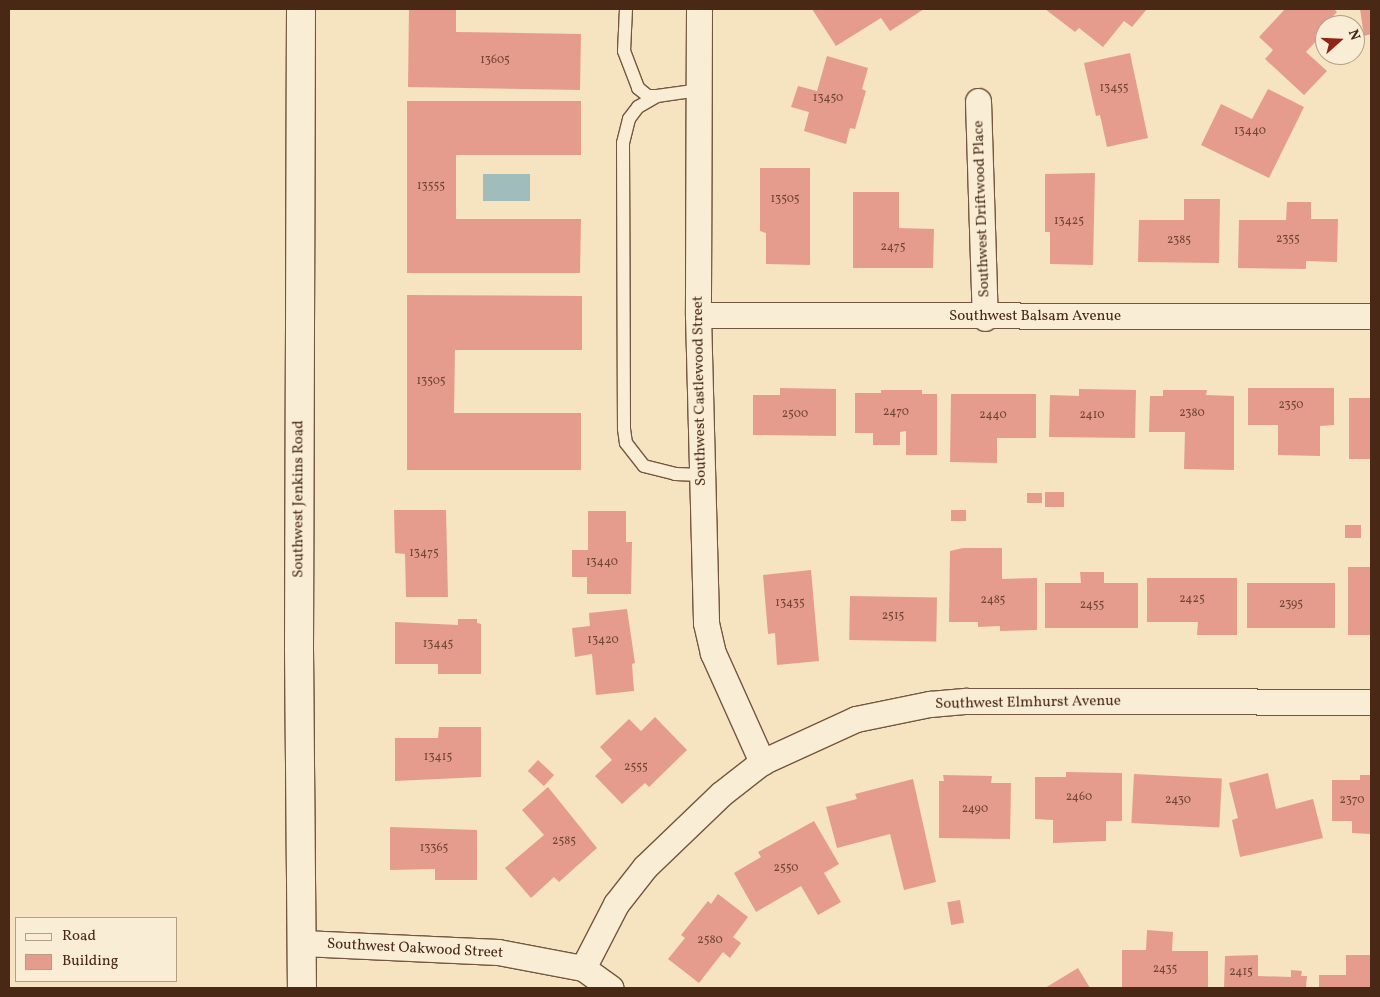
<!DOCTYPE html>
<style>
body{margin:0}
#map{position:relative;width:1380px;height:997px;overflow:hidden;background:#f6e3bf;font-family:Vollkorn,serif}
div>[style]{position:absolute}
.water>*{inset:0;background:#a0bcbb;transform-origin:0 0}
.building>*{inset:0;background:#e69c8c;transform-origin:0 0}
.roads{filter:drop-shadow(1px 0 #745740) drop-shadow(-1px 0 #745740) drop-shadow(0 1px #745740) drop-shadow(0 -1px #745740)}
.service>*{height:12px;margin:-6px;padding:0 6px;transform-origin:6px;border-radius:6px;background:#f9edd5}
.minor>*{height:25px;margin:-12.5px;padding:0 12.5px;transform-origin:12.5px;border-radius:12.5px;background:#f9edd5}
.secondary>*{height:28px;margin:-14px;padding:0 14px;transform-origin:14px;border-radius:14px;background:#f9edd5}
span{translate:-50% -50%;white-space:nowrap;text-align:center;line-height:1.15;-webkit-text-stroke:4px #f9edd5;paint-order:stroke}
.number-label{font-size:12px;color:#704533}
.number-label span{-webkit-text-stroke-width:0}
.street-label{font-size:15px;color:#492815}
.frame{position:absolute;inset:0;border:10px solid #492815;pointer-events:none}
.legend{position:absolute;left:15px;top:917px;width:162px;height:65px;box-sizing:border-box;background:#f9edd5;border:1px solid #b39e88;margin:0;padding:6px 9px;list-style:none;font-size:15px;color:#492815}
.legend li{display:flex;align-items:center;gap:10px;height:25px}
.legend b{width:25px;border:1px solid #b39e88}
.north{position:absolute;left:1315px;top:15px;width:50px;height:50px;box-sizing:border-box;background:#f9edd5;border:1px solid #b39e88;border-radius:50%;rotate:70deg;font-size:14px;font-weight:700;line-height:20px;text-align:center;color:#492815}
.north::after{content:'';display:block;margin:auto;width:18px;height:22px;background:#8f2418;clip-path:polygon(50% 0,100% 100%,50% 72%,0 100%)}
</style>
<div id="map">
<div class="water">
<div style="left:483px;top:174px;width:47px;height:27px"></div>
</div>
<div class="building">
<div style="clip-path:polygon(409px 9px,456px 9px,456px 32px,581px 34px,580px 90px,408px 87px)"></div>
<div style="clip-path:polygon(812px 9px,924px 9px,890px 31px,881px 18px,836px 46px)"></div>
<div style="clip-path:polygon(1045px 9px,1147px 9px,1132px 27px,1124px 21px,1103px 47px,1079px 28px,1075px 32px)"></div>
<div style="clip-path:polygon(1285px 9px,1334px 9px,1337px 12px,1315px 35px,1319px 38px,1306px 52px,1327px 71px,1304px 95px,1265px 59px,1273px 50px,1259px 37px)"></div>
<div style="clip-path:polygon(1360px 9px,1371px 9px,1371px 34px,1364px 36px)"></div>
<div style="clip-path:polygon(1130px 53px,1148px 138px,1107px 147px,1100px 115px,1096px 116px,1084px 63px)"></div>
<div style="clip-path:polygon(827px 56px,868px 68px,862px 89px,866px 91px,855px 129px,850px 128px,846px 144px,804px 131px,809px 112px,791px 107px,798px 86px,817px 91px)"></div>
<div style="clip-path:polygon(1268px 89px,1304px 107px,1269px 178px,1201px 145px,1221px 104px,1252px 119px)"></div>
<div style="clip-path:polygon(407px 101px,581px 101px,581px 155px,456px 155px,456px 219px,581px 219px,580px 273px,407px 273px)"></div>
<div style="clip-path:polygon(760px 168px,810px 168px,810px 265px,766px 264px,766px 233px,760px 231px)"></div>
<div style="clip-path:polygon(1095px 173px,1093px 265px,1050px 264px,1050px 232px,1045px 232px,1045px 174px)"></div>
<div style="clip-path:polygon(853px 192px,899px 192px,899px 228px,934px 229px,933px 268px,853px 268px)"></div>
<div style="clip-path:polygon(1184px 199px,1220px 199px,1219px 263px,1138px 262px,1139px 220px,1184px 220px)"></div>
<div style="clip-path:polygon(1287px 202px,1311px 202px,1311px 219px,1338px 219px,1337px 262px,1306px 261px,1306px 269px,1238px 268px,1239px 220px,1286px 220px)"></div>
<div style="clip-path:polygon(407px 295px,582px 296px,582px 350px,455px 350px,454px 413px,581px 413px,581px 470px,407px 470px)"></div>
<div style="clip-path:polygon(780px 388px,836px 389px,836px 436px,753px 435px,753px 395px,780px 395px)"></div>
<div style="clip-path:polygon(1248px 388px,1334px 388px,1334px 425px,1320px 426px,1320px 456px,1278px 455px,1278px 425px,1248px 425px)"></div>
<div style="clip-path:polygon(1079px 389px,1136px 390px,1135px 438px,1049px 437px,1050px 395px,1079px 396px)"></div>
<div style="clip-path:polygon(881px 390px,922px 390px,922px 394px,937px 394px,937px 455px,906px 455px,906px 431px,900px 432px,900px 445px,873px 445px,873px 433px,855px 433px,855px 393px,881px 393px)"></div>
<div style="clip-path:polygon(1163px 390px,1207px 390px,1206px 395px,1234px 396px,1234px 470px,1184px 469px,1185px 432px,1149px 432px,1150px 396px,1163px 396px)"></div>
<div style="clip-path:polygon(951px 394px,1036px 394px,1036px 438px,997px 438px,997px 463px,950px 462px)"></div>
<div style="left:1349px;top:398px;width:22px;height:61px"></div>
<div style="left:1045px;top:492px;width:19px;height:15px"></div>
<div style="left:1042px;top:493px;width:10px;height:15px;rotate:90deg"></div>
<div style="clip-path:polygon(394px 510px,446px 510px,448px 597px,406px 597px,405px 554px,395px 553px)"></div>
<div style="left:951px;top:510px;width:15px;height:11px"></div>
<div style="clip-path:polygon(588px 511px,626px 511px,626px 542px,632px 542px,631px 594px,587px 594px,587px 577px,572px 577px,572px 550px,588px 550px)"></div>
<div style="left:1345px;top:525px;width:16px;height:13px"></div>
<div style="clip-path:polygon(963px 548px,1002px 548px,1002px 579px,1037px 578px,1037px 630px,1000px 631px,1000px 626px,978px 627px,978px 622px,949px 622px,950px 551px)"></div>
<div style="left:1348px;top:567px;width:23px;height:68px"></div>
<div style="clip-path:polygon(811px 570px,819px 661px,777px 665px,775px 633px,768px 634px,763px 575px)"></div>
<div style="clip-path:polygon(1080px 572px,1104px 572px,1104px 583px,1138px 583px,1138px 628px,1045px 628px,1045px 583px,1081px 583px)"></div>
<div style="clip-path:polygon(1147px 578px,1237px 578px,1237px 635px,1197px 635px,1198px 622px,1147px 622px)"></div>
<div style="left:1247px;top:583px;width:88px;height:45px"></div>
<div style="left:850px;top:596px;width:87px;height:44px;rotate:1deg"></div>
<div style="clip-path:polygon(627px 609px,635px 663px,632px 664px,634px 691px,596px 695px,592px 654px,575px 657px,572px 628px,590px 626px,589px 613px)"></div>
<div style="clip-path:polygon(458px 619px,477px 619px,477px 623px,481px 624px,481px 674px,438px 674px,438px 664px,395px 664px,395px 622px,458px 625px)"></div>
<div style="clip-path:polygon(655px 717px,687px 750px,649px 787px,645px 783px,622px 804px,595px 776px,612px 760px,600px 747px,629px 719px,641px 731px)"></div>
<div style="clip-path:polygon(439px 727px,481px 727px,481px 777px,395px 781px,395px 738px,438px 738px)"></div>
<div style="left:538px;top:760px;width:22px;height:15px;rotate:43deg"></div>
<div style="clip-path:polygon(1066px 772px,1122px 773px,1122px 821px,1106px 821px,1106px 841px,1053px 843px,1053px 820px,1035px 819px,1035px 777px,1066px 777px)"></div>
<div style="clip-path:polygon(1268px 773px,1276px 809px,1313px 799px,1323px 838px,1240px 857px,1232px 820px,1238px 818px,1229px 783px)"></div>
<div style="left:1134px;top:774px;width:88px;height:49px;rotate:3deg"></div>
<div style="clip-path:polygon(943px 775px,992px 776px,991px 783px,1011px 783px,1010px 839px,939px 838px,939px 781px,944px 781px)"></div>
<div style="clip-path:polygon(1360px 775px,1371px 775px,1371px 834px,1352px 833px,1352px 821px,1332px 821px,1332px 780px,1360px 780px)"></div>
<div style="clip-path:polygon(913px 779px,936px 882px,904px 890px,890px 834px,837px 848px,826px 807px,857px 799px,855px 794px)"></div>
<div style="clip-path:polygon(548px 787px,597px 848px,559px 882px,554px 877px,531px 898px,505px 868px,544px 835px,522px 810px)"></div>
<div style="clip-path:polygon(814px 821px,839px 864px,824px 873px,841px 902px,818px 915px,801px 886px,756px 912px,734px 873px,761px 857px,758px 852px)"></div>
<div style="clip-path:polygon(390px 827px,477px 830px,477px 880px,435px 880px,435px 869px,390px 870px)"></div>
<div style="clip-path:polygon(718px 894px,748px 917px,733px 937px,741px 943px,730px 958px,723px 952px,699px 983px,668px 959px,685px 938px,681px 935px,708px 901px,711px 904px)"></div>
<div style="left:960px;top:900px;width:23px;height:13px;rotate:80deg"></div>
<div style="clip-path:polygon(1147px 930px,1173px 932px,1172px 951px,1208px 951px,1208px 988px,1122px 988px,1122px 950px,1146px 950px)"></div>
<div style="clip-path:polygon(1258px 955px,1258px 976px,1291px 977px,1291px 970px,1302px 971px,1301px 976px,1307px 976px,1306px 988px,1224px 988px,1225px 956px)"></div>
<div style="clip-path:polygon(1346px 955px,1371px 955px,1371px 988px,1319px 988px,1319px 975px,1346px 975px)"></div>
<div style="clip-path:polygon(1078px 968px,1090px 988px,1045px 988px)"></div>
</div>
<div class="roads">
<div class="service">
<div style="left:626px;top:9px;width:42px;rotate:92.7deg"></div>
<div style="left:624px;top:51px;width:40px;rotate:69deg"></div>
<div style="left:638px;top:88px;width:13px;rotate:39deg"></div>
<div style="left:648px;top:96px;width:9px"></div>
<div style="left:657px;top:96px;width:42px;rotate:-8.1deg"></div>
<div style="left:657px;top:96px;width:22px;rotate:150deg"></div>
<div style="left:638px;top:107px;width:15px;rotate:127deg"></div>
<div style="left:629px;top:119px;width:25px;rotate:104deg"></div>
<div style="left:623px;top:143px;width:286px;rotate:89.8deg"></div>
<div style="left:624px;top:429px;width:14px;rotate:82deg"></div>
<div style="left:626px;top:443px;width:29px;rotate:52deg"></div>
<div style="left:644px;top:466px;width:32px;rotate:14deg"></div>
<div style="left:675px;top:474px;width:27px;rotate:2deg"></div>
</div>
<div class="minor">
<div style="left:699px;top:9px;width:306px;rotate:90.2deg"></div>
<div style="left:698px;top:315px;width:308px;rotate:88.5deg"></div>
<div style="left:706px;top:623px;width:31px;rotate:77deg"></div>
<div style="left:713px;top:653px;width:120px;rotate:65.8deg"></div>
<div style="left:978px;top:101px;width:217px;rotate:88.2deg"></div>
<div style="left:698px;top:315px;width:673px;rotate:0.09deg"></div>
<div style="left:302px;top:943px;width:196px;rotate:2.6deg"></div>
<div style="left:498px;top:952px;width:86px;rotate:10.7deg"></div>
<div style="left:583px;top:968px;width:34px;rotate:36deg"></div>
<div style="left:583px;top:968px;width:72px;rotate:-62.7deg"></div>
<div style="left:616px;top:904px;width:47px;rotate:-51.9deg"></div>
<div style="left:645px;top:867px;width:105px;rotate:-43.8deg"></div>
<div style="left:721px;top:794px;width:52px;rotate:-38deg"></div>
<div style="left:762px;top:762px;width:103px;rotate:-24.6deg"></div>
<div style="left:856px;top:719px;width:76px;rotate:-11.5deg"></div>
<div style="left:930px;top:704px;width:37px;rotate:-5deg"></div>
<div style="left:967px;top:701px;width:404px;rotate:0.1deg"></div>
</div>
<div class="secondary">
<div style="left:301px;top:9px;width:640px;rotate:90.18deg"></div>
<div style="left:299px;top:649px;width:339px;rotate:89.5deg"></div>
</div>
</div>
<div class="number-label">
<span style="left:495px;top:61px">13605</span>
<span style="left:1114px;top:89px">13455</span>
<span style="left:828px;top:99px">13450</span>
<span style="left:1250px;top:132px">13440</span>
<span style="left:431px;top:187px">13555</span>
<span style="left:785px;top:200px">13505</span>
<span style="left:1069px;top:222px">13425</span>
<span style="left:1288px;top:240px">2355</span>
<span style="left:1179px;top:241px">2385</span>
<span style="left:893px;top:248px">2475</span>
<span style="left:431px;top:382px">13505</span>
<span style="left:1291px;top:406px">2350</span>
<span style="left:896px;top:413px">2470</span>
<span style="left:1192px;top:414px">2380</span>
<span style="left:795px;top:415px">2500</span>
<span style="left:993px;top:416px">2440</span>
<span style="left:1092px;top:416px">2410</span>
<span style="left:424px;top:554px">13475</span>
<span style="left:602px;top:563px">13440</span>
<span style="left:1192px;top:600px">2425</span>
<span style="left:993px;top:601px">2485</span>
<span style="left:790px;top:604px">13435</span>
<span style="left:1291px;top:605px">2395</span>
<span style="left:1092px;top:606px">2455</span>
<span style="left:893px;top:617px">2515</span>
<span style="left:603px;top:641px">13420</span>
<span style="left:438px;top:645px">13445</span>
<span style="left:438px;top:758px">13415</span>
<span style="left:636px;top:768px">2555</span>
<span style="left:1079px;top:798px">2460</span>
<span style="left:1178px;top:801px">2430</span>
<span style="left:1352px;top:801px">2370</span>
<span style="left:975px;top:810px">2490</span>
<span style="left:564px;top:842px">2585</span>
<span style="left:434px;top:849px">13365</span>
<span style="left:786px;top:869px">2550</span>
<span style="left:710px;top:941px">2580</span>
<span style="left:1165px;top:970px">2435</span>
<span style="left:1241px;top:973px">2415</span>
</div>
<div class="street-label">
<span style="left:982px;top:209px;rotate:-92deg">Southwest Driftwood Place</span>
<span style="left:1035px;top:317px">Southwest Balsam Avenue</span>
<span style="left:700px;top:391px;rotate:-91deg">Southwest Castlewood Street</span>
<span style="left:299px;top:499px;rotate:-90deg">Southwest Jenkins Road</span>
<span style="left:1028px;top:703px;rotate:-1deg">Southwest Elmhurst Avenue</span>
<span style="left:415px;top:949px;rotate:3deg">Southwest Oakwood Street</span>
</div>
<div class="frame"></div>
<ul class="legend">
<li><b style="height:6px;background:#f9edd5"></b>Road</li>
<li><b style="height:14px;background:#e69c8c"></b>Building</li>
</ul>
<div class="north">N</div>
</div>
